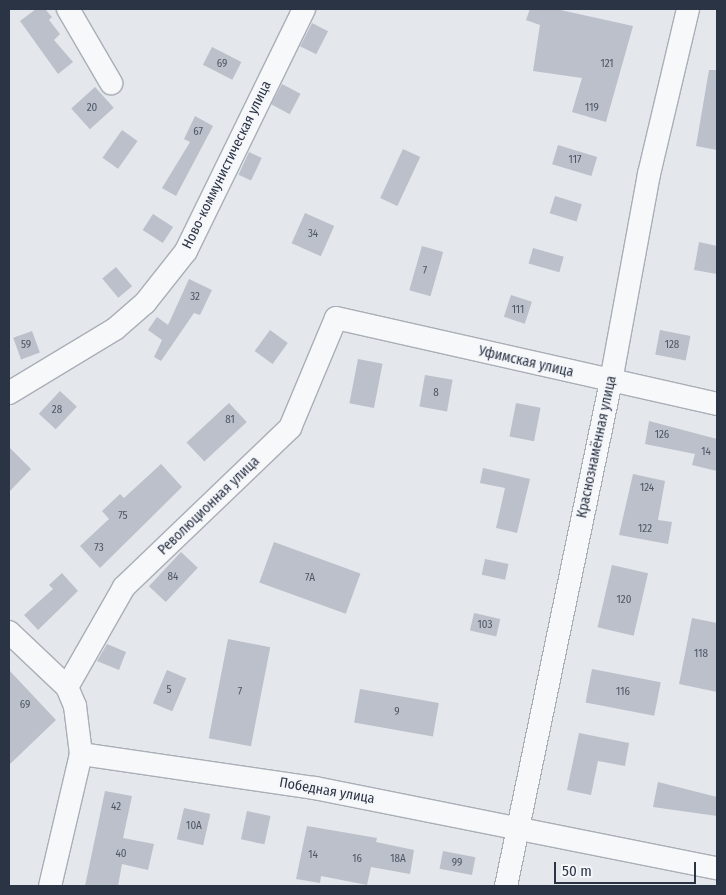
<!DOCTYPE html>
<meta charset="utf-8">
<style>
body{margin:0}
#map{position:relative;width:726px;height:895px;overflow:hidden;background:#e4e7ec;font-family:"Fira Sans Condensed",sans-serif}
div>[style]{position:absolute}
.building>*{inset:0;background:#bbc0ca;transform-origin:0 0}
.roads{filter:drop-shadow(1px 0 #a9aeb7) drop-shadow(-1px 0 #a9aeb7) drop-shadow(0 1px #a9aeb7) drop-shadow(0 -1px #a9aeb7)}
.minor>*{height:22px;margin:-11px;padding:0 11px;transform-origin:11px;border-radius:11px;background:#f7f8fa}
span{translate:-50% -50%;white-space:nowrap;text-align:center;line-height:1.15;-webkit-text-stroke:4.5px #f4f6f9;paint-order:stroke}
.number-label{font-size:11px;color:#4f5766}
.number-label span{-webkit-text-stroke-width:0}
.street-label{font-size:14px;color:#2b3445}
.frame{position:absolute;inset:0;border:10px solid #2b3445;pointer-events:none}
.scale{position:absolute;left:554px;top:862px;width:142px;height:22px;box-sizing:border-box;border:2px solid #2b3445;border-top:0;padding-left:6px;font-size:15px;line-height:18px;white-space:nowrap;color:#2b3445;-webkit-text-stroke:4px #f4f6f9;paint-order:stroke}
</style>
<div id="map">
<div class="building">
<div style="clip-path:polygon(36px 9px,45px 9px,52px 17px,49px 20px,60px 34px,54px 40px,73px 62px,58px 74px,20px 21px)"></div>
<div style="clip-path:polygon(530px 9px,556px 9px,633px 26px,606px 122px,572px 112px,582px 78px,533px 71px,540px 25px,526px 20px)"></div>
<div style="left:312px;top:23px;width:18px;height:26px;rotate:27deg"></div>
<div style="left:212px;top:47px;width:33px;height:20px;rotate:27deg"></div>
<div style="clip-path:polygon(709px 70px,717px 70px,717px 150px,696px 146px)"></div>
<div style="left:282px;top:84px;width:21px;height:23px;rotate:28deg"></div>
<div style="left:95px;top:87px;width:28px;height:32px;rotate:48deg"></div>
<div style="clip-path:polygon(195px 116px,213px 126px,176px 196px,162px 188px,190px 142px,184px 139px)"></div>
<div style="left:122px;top:130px;width:19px;height:34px;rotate:35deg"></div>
<div style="left:558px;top:145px;width:41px;height:20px;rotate:17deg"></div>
<div style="left:403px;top:149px;width:19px;height:54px;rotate:25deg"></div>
<div style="left:249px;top:152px;width:14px;height:25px;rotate:25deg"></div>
<div style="left:555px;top:196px;width:28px;height:18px;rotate:17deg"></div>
<div style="left:305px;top:213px;width:32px;height:33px;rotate:24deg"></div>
<div style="left:153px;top:214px;width:24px;height:19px;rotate:33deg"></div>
<div style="clip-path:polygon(699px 242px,717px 246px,717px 274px,694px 270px)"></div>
<div style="left:422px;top:246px;width:22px;height:46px;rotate:16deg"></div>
<div style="left:533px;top:248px;width:32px;height:16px;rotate:16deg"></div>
<div style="left:116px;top:267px;width:25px;height:18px;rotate:50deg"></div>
<div style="clip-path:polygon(189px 279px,212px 290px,200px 315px,194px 313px,161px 361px,154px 357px,162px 340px,148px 330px,157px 317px,168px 325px)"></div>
<div style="left:511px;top:295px;width:22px;height:23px;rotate:18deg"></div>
<div style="left:270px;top:330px;width:22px;height:26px;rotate:36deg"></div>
<div style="left:660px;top:330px;width:31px;height:25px;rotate:11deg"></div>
<div style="left:32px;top:331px;width:23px;height:20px;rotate:70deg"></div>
<div style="left:358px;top:359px;width:25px;height:45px;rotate:11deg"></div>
<div style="left:425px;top:375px;width:28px;height:32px;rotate:10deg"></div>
<div style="left:60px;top:391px;width:23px;height:31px;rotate:43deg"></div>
<div style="left:229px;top:403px;width:26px;height:58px;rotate:47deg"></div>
<div style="left:516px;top:403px;width:25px;height:34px;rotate:11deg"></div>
<div style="clip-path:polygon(649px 421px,717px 439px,717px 471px,692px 465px,695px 454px,645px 444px)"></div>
<div style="clip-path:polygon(9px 447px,31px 469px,9px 492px)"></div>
<div style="clip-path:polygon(161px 464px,182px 487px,100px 568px,80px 546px,109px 519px,102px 511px,120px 494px,124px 498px)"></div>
<div style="clip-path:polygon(483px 468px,530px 479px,517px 533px,496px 528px,505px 488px,480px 483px)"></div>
<div style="clip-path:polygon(633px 474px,665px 481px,658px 520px,672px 522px,668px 544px,619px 535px)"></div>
<div style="left:274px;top:542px;width:92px;height:43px;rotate:20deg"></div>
<div style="left:181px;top:552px;width:23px;height:47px;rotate:43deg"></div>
<div style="left:485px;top:559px;width:24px;height:16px;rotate:12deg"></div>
<div style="left:612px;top:565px;width:37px;height:64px;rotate:13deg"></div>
<div style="clip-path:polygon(62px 573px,78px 591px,38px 630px,24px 615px,53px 589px,49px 585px)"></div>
<div style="left:474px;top:613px;width:27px;height:18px;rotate:13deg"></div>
<div style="clip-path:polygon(692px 618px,717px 623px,717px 692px,679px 684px)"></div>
<div style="left:228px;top:639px;width:43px;height:101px;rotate:11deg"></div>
<div style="clip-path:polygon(107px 644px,126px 652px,119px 670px,97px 661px)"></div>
<div style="left:592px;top:669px;width:70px;height:34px;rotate:11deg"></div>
<div style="clip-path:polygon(9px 670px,56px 720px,9px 765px)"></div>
<div style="left:167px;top:670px;width:21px;height:36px;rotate:23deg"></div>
<div style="left:360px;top:689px;width:80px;height:34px;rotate:10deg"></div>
<div style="clip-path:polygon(579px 733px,629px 743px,625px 766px,598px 761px,591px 795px,567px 790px)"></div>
<div style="clip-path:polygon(658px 782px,717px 797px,717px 816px,653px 807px)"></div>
<div style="clip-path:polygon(105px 791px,132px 796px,123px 838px,154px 844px,148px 870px,122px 864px,118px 886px,85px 886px)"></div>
<div style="left:184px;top:808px;width:27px;height:32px;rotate:13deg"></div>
<div style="left:247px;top:811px;width:24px;height:29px;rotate:12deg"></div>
<div style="clip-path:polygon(307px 826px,377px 838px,376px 842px,414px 850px,410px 874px,371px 867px,367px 885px,321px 876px,320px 883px,296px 879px)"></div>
<div style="left:443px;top:851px;width:33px;height:18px;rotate:11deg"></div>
</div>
<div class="roads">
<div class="minor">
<div style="left:68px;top:9px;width:86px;rotate:59.8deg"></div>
<div style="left:9px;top:393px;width:124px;rotate:-31.1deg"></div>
<div style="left:115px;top:329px;width:40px;rotate:-41deg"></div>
<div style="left:145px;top:303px;width:66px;rotate:-51.7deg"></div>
<div style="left:186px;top:251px;width:269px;rotate:-64deg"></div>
<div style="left:9px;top:632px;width:80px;rotate:43.5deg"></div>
<div style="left:67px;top:687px;width:21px;rotate:67deg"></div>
<div style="left:75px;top:706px;width:48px;rotate:82.9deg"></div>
<div style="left:81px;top:754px;width:136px;rotate:103.2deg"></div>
<div style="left:67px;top:687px;width:115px;rotate:-60.3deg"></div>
<div style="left:124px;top:587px;width:230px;rotate:-43.8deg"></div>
<div style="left:290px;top:428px;width:119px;rotate:-67.3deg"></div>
<div style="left:336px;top:318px;width:391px;rotate:12.7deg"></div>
<div style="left:81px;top:754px;width:236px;rotate:8.3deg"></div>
<div style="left:315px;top:788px;width:410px;rotate:11.3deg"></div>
<div style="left:506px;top:886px;width:516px;rotate:-78.25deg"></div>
<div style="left:611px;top:381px;width:210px;rotate:-79.6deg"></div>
<div style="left:649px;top:174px;width:170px;rotate:-76.7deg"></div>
</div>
</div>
<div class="number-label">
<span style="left:222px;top:64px">69</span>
<span style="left:607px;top:64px">121</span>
<span style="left:92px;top:108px">20</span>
<span style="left:592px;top:108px">119</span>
<span style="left:198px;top:132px">67</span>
<span style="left:575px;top:160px">117</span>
<span style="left:313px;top:234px">34</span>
<span style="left:425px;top:271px">7</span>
<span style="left:195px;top:297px">32</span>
<span style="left:518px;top:310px">111</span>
<span style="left:26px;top:345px">59</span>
<span style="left:672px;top:345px">128</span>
<span style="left:436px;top:393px">8</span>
<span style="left:57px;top:410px">28</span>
<span style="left:230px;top:420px">81</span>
<span style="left:662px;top:435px">126</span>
<span style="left:706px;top:452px">14</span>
<span style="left:647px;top:488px">124</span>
<span style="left:123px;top:516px">75</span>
<span style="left:645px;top:529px">122</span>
<span style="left:99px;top:548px">73</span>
<span style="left:173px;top:577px">84</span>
<span style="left:310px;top:578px">7А</span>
<span style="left:624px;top:600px">120</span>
<span style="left:485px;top:625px">103</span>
<span style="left:701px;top:654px">118</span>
<span style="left:169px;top:690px">5</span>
<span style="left:240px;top:692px">7</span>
<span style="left:623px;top:692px">116</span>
<span style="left:25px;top:705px">69</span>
<span style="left:397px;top:712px">9</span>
<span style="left:116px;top:807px">42</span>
<span style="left:194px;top:826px">10А</span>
<span style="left:121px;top:854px">40</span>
<span style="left:313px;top:855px">14</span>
<span style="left:357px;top:859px">16</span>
<span style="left:398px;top:859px">18А</span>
<span style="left:457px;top:863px">99</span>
</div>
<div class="street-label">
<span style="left:227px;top:165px;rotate:-64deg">Ново-коммунистическая улица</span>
<span style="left:526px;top:362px;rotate:13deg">Уфимская улица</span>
<span style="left:597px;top:447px;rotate:-78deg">Краснознамённая улица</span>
<span style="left:209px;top:506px;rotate:-44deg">Революционная улица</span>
<span style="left:327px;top:791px;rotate:10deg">Победная улица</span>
</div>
<div class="frame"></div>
<div class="scale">50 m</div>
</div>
